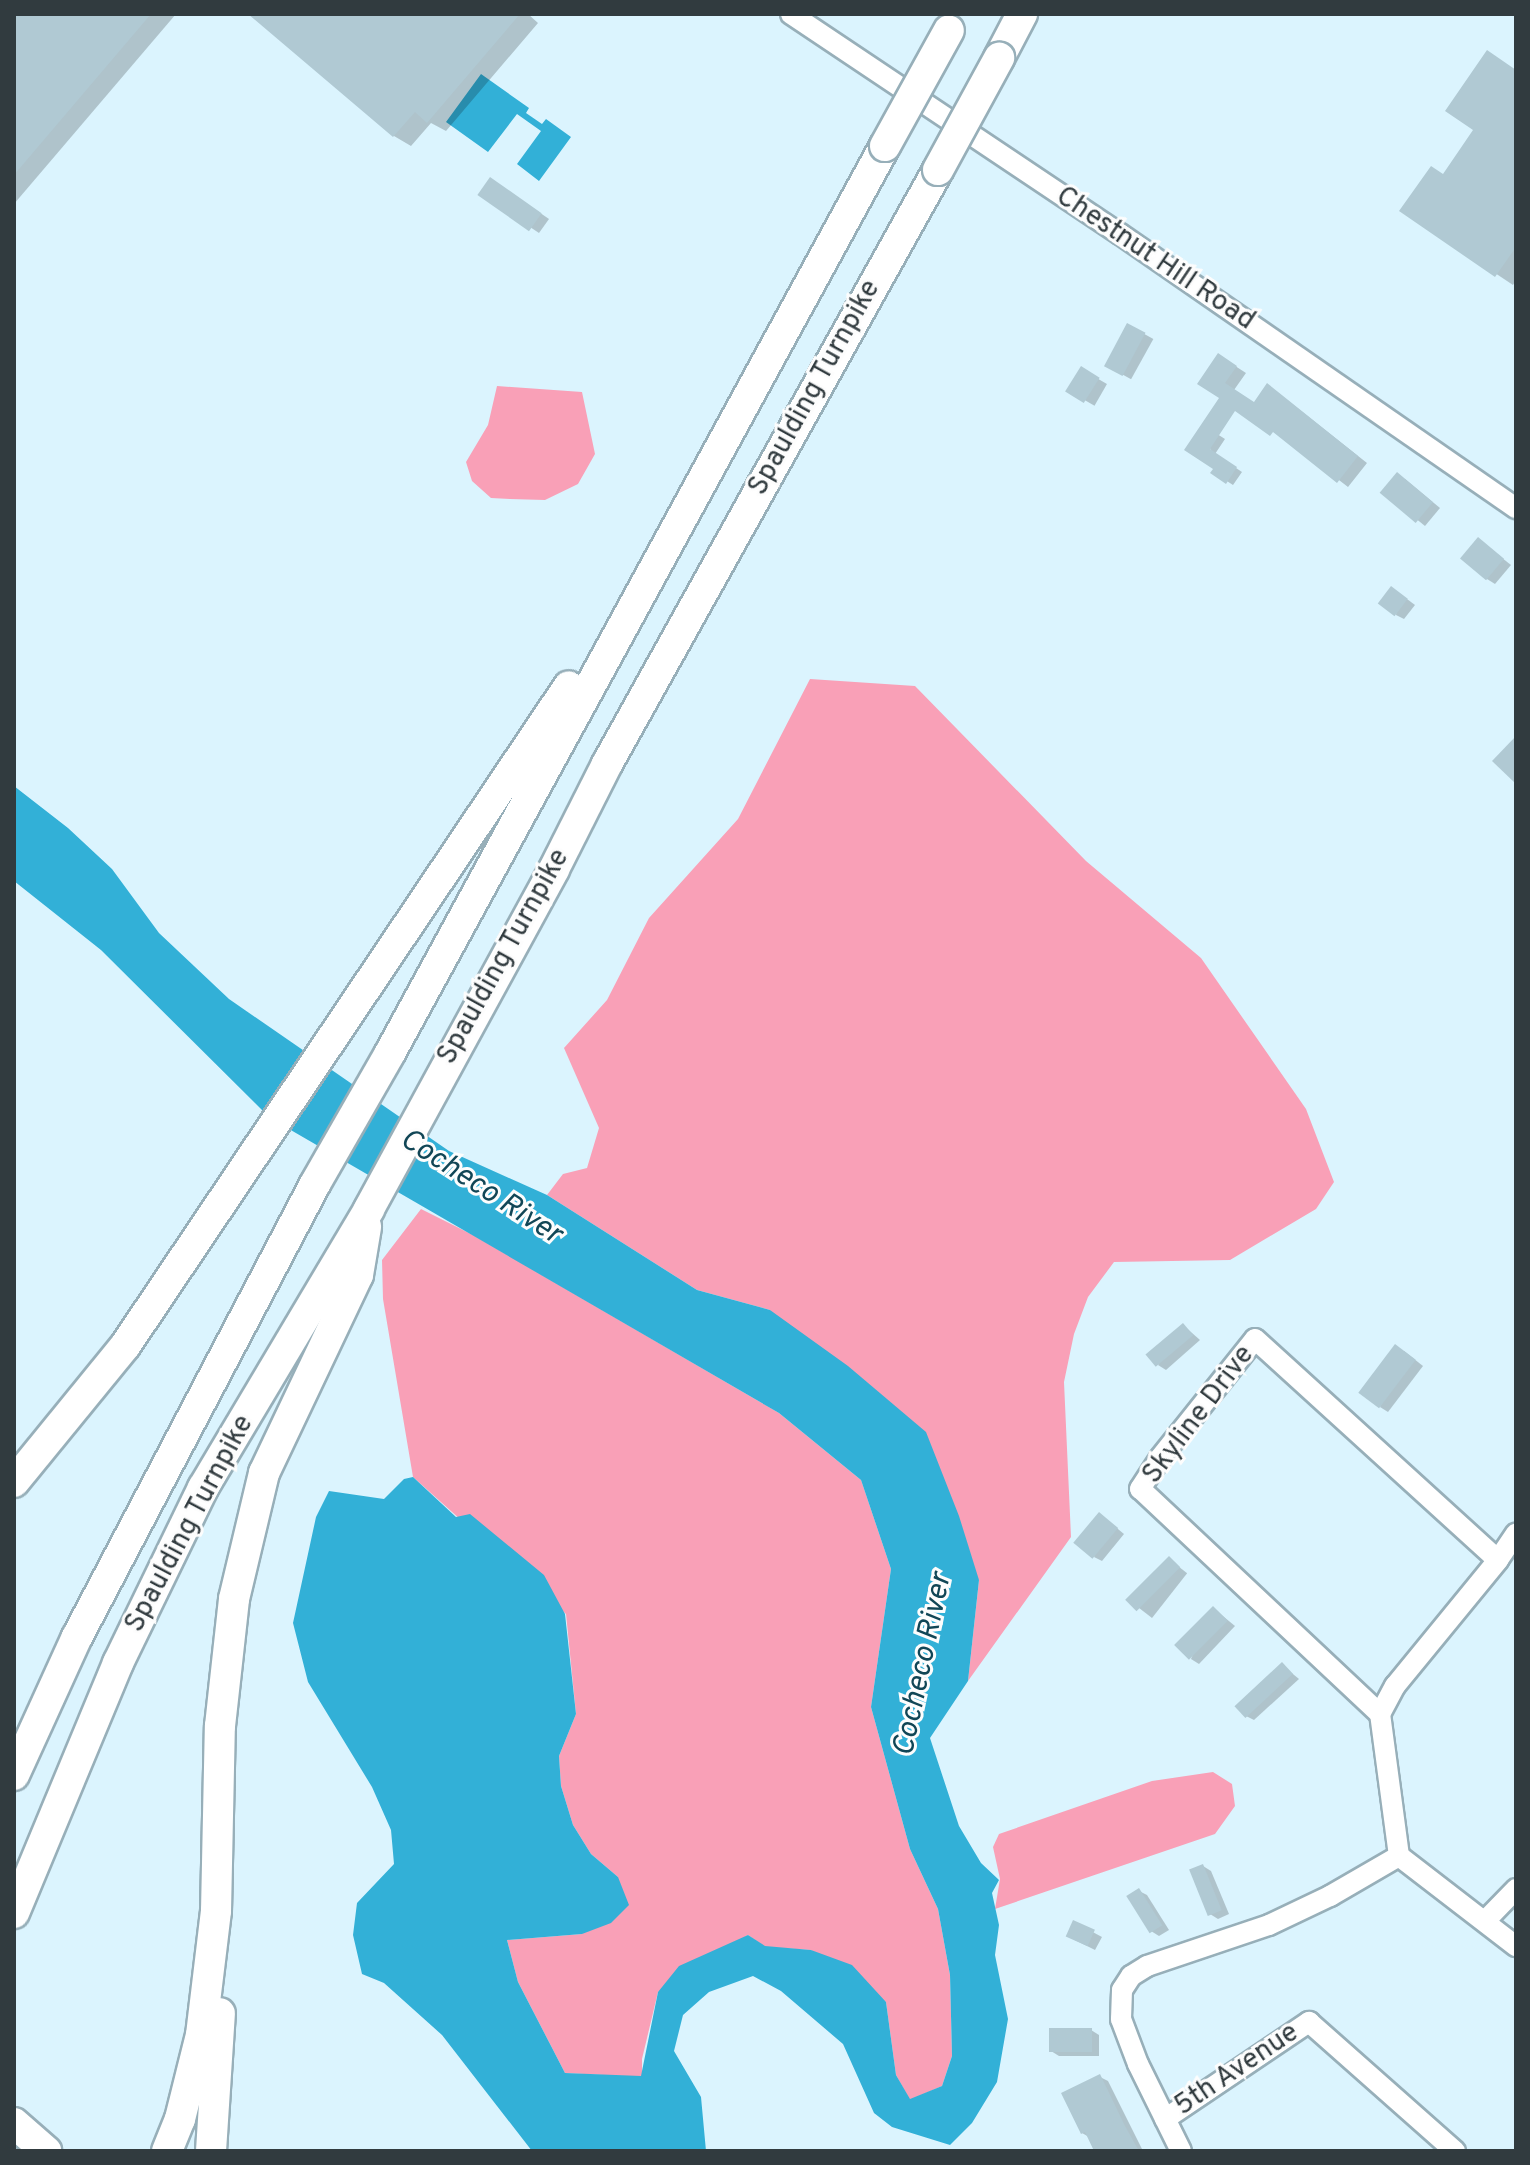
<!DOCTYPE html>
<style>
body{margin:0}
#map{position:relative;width:1530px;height:2165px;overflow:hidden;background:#dbf4fe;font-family:Overpass,sans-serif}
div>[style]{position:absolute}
.green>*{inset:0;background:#f9a0b7}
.water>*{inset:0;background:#32b0d7}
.shadow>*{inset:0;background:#0003;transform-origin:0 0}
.building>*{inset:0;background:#b0c9d3;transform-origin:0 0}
.roads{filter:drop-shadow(2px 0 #97afb9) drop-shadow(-2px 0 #97afb9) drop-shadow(0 2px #97afb9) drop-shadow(0 -2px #97afb9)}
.minor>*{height:20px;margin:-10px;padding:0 10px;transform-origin:10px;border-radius:10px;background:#fff}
.highway>*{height:30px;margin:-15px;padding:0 15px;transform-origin:15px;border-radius:15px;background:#fff}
.bridges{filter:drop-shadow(2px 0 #97afb9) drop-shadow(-2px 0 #97afb9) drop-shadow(0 2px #97afb9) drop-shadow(0 -2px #97afb9)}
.highway-bridge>*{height:30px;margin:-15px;padding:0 15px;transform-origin:15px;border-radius:15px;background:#fff}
span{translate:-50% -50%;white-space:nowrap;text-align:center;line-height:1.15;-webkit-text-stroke:6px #fdfdfd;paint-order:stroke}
.street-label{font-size:28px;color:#313b3f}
.water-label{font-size:30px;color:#114656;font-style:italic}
.frame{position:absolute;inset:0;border:16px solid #313b3f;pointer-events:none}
</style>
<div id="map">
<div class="green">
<div style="clip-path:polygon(497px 386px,582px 392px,595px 454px,578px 484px,545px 500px,510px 499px,491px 498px,472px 481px,466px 462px,488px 425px)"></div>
<div style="clip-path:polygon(810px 679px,915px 686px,1086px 861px,1201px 958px,1306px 1109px,1334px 1182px,1316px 1209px,1230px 1260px,1114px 1262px,1088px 1297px,1074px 1334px,1064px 1382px,1071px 1537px,968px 1681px,979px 1580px,770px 1310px,697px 1290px,547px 1195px,563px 1174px,587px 1168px,599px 1128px,564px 1048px,607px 1000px,649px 918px,738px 819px)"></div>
<div style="clip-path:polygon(421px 1209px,473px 1235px,779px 1413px,861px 1480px,891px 1569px,871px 1707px,910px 1849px,938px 1909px,950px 1975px,952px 2056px,942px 2086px,910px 2100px,896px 2075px,886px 2002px,811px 1950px,765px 1947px,748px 1935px,658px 1992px,642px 2059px,642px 2077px,565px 2073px,518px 1982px,507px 1940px,582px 1934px,618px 1877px,591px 1854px,573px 1825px,561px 1786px,559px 1756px,576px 1714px,566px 1614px,413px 1477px,383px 1299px,382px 1260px)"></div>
<div style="clip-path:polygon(1213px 1772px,1232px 1784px,1235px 1806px,1215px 1834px,995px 1909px,1000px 1879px,993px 1847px,999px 1834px,1152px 1781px)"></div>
</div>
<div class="water">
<div style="clip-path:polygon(481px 74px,529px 108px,526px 113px,542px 124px,546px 119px,571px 137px,539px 181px,517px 164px,541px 131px,517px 114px,488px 152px,446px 122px)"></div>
<div style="clip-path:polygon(14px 786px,68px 828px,112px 869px,159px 933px,229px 999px,449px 1151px,547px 1195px,697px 1290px,770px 1310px,848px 1366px,926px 1432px,959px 1516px,979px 1580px,968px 1681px,930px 1738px,959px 1826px,981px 1863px,999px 1880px,992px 1893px,999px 1925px,995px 1955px,1008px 2019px,997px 2082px,972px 2123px,950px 2145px,892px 2127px,874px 2113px,843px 2044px,781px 1991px,753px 1976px,709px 1992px,683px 2015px,674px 2051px,701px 2097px,706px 2151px,532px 2151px,442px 2035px,384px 1983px,362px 1974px,353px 1935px,357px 1903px,394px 1864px,391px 1830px,372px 1787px,308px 1682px,293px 1623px,316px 1517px,329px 1491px,384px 1499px,404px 1479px,413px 1477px,456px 1517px,470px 1514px,544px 1575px,565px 1614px,576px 1714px,559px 1756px,561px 1786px,573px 1825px,591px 1854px,618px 1877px,629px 1905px,611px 1923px,582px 1934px,507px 1940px,518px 1982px,565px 2073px,641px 2076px,658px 1992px,679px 1966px,748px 1935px,765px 1946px,811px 1950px,852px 1965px,886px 2002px,896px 2075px,910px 2099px,942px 2086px,952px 2056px,950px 1975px,938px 1909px,910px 1849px,871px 1707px,891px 1569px,861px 1480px,779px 1413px,270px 1118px,101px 950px,14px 881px)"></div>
</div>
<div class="shadow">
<div style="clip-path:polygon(14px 14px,176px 14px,14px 204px)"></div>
<div style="clip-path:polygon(251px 14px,528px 14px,538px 23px,446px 131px,431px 123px,411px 146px,394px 136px)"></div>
<div style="clip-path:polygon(1516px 69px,1516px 280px,1513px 285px,1402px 211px,1444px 176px)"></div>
<div style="clip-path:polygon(498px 184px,549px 219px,539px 233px,481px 194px)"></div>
<div style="left:1128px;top:325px;width:29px;height:46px;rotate:29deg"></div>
<div style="clip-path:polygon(1229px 362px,1246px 373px,1234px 390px,1255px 404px,1277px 392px,1367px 463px,1348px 487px,1274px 430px,1200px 383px)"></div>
<div style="left:1081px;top:369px;width:30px;height:25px;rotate:30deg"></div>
<div style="clip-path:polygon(1203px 425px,1225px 439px,1215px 454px,1242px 472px,1233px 485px,1213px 472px,1216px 468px)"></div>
<div style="clip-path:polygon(1405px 479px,1440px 508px,1425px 526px,1383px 492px)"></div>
<div style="clip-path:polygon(1478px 539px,1511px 565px,1495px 584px,1487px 579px)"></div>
<div style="clip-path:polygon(1399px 593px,1415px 605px,1404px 619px,1396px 615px)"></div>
<div style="clip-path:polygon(1183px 1325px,1200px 1340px,1166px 1370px,1158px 1365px)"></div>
<div style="clip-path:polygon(1404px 1351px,1423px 1366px,1388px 1412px,1380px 1407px)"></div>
<div style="clip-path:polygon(1107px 1520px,1124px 1534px,1102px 1561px,1094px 1557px)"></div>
<div style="left:1169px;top:1559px;width:23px;height:57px;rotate:38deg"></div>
<div style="clip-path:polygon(1213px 1608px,1235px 1626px,1199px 1664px,1191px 1659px)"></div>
<div style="clip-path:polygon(1282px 1665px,1299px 1679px,1254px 1720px,1246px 1716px,1237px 1706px)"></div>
<div style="clip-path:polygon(1203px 1866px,1211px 1871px,1229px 1914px,1218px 1919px,1210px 1914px)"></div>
<div style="clip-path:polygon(1139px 1891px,1147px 1895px,1169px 1930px,1159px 1936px,1151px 1931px)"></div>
<div style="clip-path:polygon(1074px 1922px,1102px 1937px,1095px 1950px,1075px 1940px)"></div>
<div style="clip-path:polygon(1091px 2030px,1099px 2035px,1099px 2056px,1059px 2056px,1051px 2051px)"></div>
<div style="clip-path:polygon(1100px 2077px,1108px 2081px,1143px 2151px,1096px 2151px,1089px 2137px,1082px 2133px)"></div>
</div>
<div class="building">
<div style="clip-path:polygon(14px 14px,151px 14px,14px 175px)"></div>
<div style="clip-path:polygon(248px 14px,520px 14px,427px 123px,415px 112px,393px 137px)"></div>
<div style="clip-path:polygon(1487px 50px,1516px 70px,1516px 247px,1495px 277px,1399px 211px,1431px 166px,1443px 174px,1473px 130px,1445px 111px)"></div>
<div style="left:490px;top:177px;width:63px;height:22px;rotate:35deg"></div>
<div style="left:1127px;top:323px;width:21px;height:49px;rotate:28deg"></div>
<div style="clip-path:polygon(1218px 353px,1237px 366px,1225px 383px,1254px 402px,1267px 383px,1358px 456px,1337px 483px,1273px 432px,1270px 436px,1235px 411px,1210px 449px,1237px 467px,1226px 484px,1210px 473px,1213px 469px,1184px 450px,1219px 398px,1197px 384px)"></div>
<div style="left:1081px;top:366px;width:22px;height:30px;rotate:32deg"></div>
<div style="left:1397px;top:472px;width:47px;height:27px;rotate:40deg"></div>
<div style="left:1478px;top:537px;width:34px;height:28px;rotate:40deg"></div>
<div style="left:1391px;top:586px;width:21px;height:22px;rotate:37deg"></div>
<div style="clip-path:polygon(1516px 736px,1516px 784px,1492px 761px)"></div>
<div style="left:1183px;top:1323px;width:16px;height:49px;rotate:50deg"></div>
<div style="left:1395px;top:1344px;width:26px;height:61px;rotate:37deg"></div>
<div style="left:1099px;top:1512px;width:25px;height:40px;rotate:40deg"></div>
<div style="left:1169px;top:1556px;width:16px;height:62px;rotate:45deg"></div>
<div style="left:1213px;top:1606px;width:21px;height:55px;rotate:45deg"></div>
<div style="left:1282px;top:1662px;width:16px;height:65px;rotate:47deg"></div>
<div style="left:1203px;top:1864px;width:50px;height:15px;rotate:68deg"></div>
<div style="left:1139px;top:1888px;width:44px;height:15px;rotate:58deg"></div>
<div style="left:1073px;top:1920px;width:24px;height:18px;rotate:24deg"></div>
<div style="left:1049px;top:2028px;width:43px;height:24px"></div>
<div style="clip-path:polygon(1100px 2074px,1125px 2126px,1139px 2151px,1094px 2151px,1085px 2132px,1081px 2134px,1061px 2093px)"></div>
</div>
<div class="roads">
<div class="minor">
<div style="left:791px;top:14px;width:396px;rotate:33.8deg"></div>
<div style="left:1120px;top:234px;width:482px;rotate:34.7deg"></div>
<div style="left:1380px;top:1714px;width:329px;rotate:-136.8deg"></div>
<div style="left:1140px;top:1489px;width:37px;rotate:-57deg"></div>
<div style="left:1160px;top:1458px;width:152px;rotate:-51.4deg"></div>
<div style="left:1255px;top:1339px;width:328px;rotate:42.3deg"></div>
<div style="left:1399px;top:1856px;width:143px;rotate:-97.6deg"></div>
<div style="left:1380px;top:1714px;width:32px;rotate:-62deg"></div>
<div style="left:1395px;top:1686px;width:163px;rotate:-50.7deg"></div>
<div style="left:1498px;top:1560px;width:32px;rotate:-56deg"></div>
<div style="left:1399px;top:1856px;width:148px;rotate:37.6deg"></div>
<div style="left:1486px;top:1920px;width:43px;rotate:-45.9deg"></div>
<div style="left:1165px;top:2119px;width:174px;rotate:-34deg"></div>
<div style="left:1309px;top:2022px;width:195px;rotate:41.5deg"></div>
<div style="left:1181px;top:2151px;width:97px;rotate:-116.3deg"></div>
<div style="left:1138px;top:2064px;width:48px;rotate:-110.7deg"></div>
<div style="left:1121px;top:2019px;width:29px;rotate:-88deg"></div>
<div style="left:1122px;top:1990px;width:17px;rotate:-57deg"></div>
<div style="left:1131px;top:1976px;width:19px;rotate:-32deg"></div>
<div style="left:1147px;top:1966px;width:129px;rotate:-18.6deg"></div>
<div style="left:1269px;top:1925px;width:68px;rotate:-25.4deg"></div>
<div style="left:1330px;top:1896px;width:80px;rotate:-30.1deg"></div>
</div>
<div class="highway">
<div style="left:999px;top:58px;width:50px;rotate:-62.4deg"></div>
<div style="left:14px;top:1482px;width:176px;rotate:-50.8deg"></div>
<div style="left:125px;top:1346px;width:795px;rotate:-56.07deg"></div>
<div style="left:14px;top:1775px;width:152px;rotate:-65.5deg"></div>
<div style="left:77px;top:1637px;width:512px;rotate:-62.28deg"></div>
<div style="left:315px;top:1184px;width:151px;rotate:-60.2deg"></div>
<div style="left:390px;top:1053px;width:1033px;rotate:-61.38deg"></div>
<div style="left:14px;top:1913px;width:271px;rotate:-67.4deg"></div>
<div style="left:118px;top:1663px;width:195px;rotate:-64.1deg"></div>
<div style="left:203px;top:1488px;width:325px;rotate:-59.2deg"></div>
<div style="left:369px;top:1209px;width:387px;rotate:-61.4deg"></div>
<div style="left:554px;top:869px;width:118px;rotate:-63.2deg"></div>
<div style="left:607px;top:764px;width:680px;rotate:-60.87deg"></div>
<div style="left:14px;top:2123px;width:43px;rotate:41.2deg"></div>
<div style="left:167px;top:2151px;width:35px;rotate:-68deg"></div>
<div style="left:180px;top:2119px;width:87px;rotate:-76deg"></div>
<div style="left:201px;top:2035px;width:125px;rotate:-83.1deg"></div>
<div style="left:216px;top:1911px;width:185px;rotate:-88.8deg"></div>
<div style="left:220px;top:1726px;width:128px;rotate:-83.7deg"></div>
<div style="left:234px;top:1599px;width:130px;rotate:-76.6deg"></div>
<div style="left:264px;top:1473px;width:219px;rotate:-64.6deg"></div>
<div style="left:358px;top:1275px;width:49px;rotate:-80.5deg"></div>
<div style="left:211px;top:2151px;width:138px;rotate:-86.3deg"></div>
</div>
</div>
<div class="bridges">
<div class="highway-bridge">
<div style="left:885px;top:146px;width:132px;rotate:-61.1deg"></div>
<div style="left:938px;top:170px;width:128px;rotate:-61.4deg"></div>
</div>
</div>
<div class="street-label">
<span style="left:1155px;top:259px;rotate:34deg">Chestnut Hill Road</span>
<span style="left:815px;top:388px;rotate:-61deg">Spaulding Turnpike</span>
<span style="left:504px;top:957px;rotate:-61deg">Spaulding Turnpike</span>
<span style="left:1199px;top:1415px;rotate:-53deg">Skyline Drive</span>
<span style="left:190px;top:1524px;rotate:-62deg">Spaulding Turnpike</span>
<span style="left:1237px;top:2070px;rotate:-34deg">5th Avenue</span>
</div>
<div class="water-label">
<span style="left:480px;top:1188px;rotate:33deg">Cocheco River</span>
<span style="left:924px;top:1665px;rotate:-78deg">Cocheco River</span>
</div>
<div class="frame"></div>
</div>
